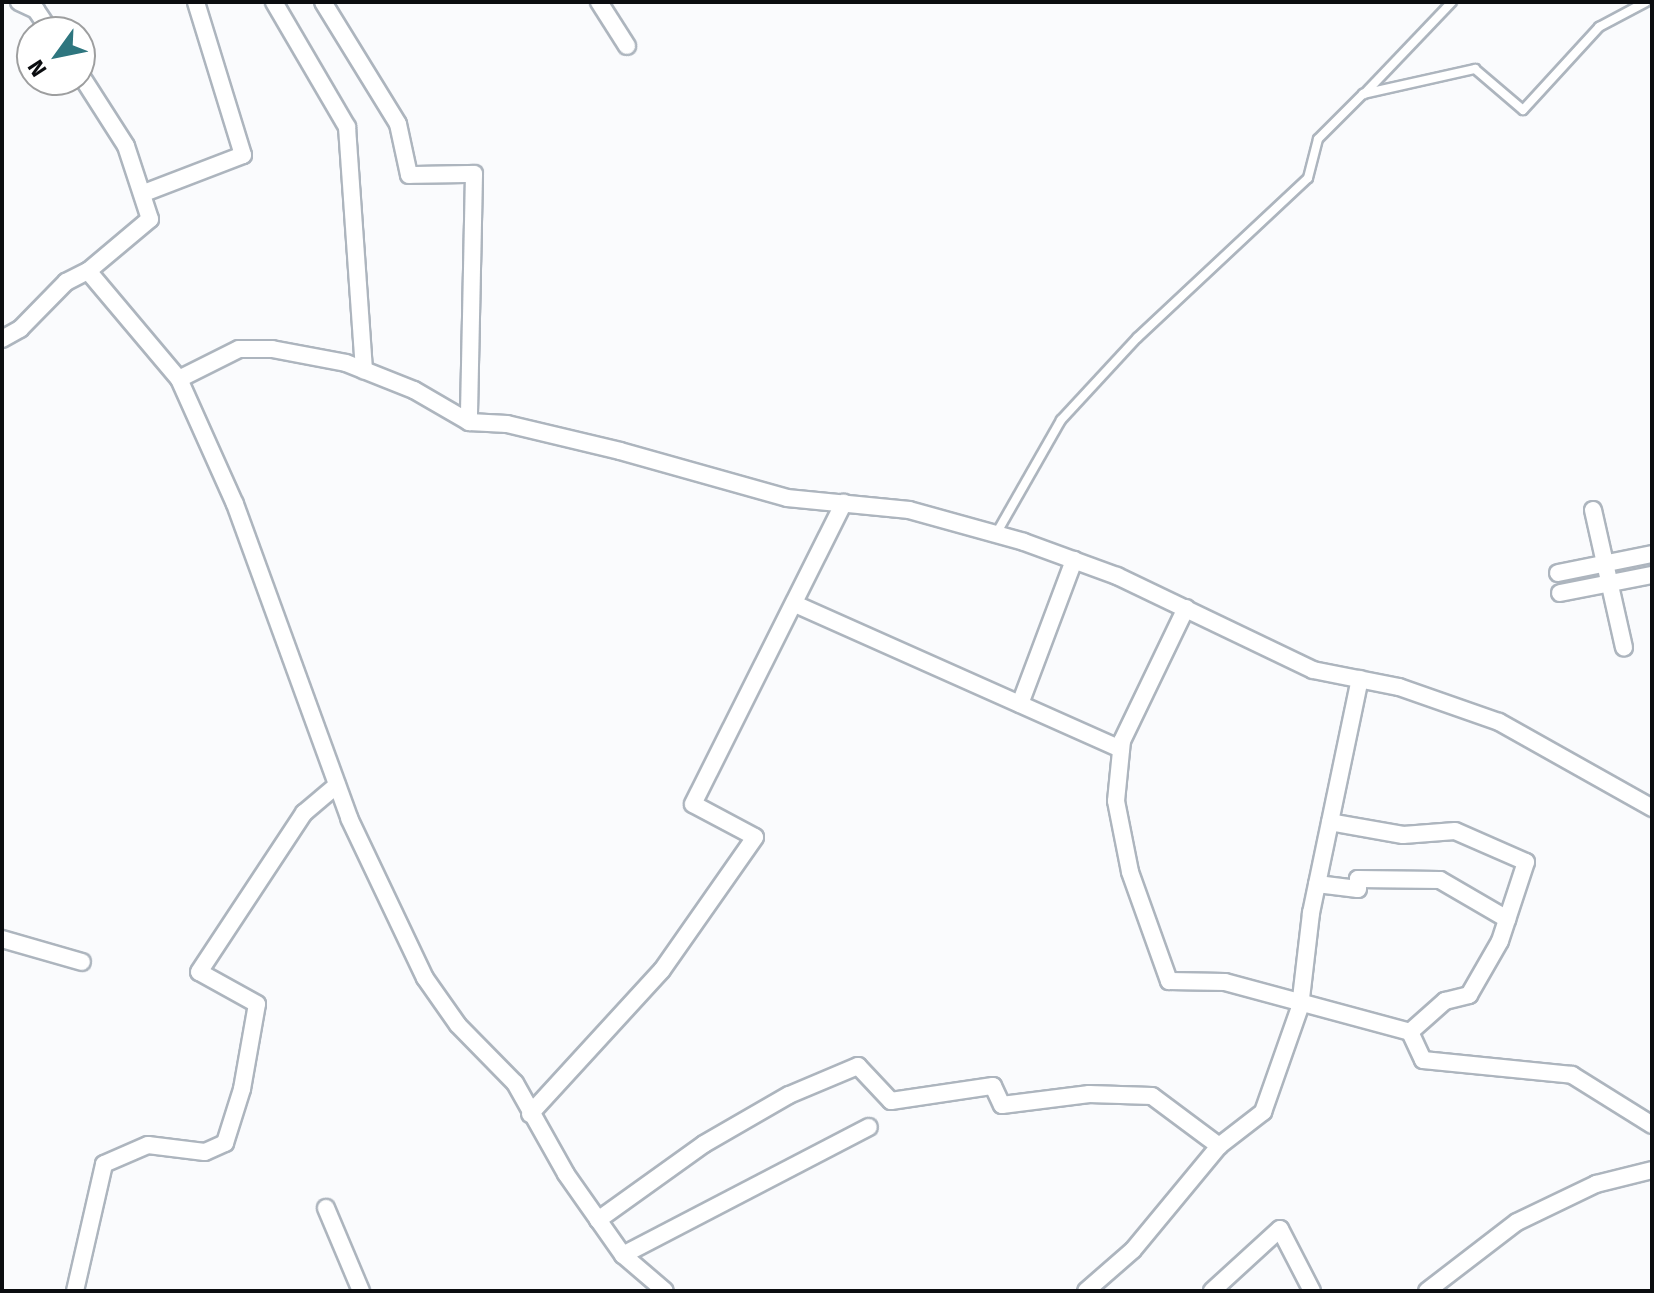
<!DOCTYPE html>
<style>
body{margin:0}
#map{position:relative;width:1654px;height:1293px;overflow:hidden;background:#fafbfd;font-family:"Fira Sans",sans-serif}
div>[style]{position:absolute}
.roads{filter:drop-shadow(2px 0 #adb5be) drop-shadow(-2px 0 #adb5be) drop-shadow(0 2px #adb5be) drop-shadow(0 -2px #adb5be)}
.lane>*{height:8px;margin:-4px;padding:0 4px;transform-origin:4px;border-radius:4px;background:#fff}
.street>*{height:16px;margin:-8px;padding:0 8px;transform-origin:8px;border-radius:8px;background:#fff}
span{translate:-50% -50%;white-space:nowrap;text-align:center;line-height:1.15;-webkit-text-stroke:6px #fff;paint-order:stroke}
.frame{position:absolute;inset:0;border:4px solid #0b0d10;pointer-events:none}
.north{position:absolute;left:16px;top:16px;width:80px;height:80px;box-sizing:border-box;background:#fff;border:2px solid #9d9e9f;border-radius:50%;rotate:237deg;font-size:22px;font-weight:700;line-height:32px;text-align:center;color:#0b0d10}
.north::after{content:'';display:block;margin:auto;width:28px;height:36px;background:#2e767f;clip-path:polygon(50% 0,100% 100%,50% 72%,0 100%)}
</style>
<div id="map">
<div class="roads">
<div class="lane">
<div style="left:1364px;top:94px;width:127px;rotate:-46.3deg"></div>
<div style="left:996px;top:534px;width:131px;rotate:-60.3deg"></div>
<div style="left:1061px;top:420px;width:112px;rotate:-47.2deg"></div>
<div style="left:1137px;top:338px;width:234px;rotate:-43.1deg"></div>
<div style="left:1308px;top:178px;width:40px;rotate:-75.6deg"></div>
<div style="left:1318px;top:139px;width:64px;rotate:-45deg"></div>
<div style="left:1363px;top:94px;width:115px;rotate:-12.6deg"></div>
<div style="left:1475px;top:69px;width:63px;rotate:40.5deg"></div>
<div style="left:1523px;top:110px;width:113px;rotate:-47.5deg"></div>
<div style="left:1599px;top:27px;width:53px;rotate:-28deg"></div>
</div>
<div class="street">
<div style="left:19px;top:2px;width:19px;rotate:25deg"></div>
<div style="left:36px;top:10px;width:27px;rotate:56deg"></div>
<div style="left:274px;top:2px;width:145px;rotate:59.7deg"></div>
<div style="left:347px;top:127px;width:244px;rotate:86deg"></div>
<div style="left:323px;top:2px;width:143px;rotate:58.4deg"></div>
<div style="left:398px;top:124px;width:52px;rotate:77.8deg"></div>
<div style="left:409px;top:175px;width:65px;rotate:-0.9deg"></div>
<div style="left:474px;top:174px;width:248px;rotate:91.2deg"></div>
<div style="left:599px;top:2px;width:52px;rotate:57.5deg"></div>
<div style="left:80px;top:74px;width:85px;rotate:57.4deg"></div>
<div style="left:126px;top:146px;width:77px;rotate:71.8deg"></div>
<div style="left:150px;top:219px;width:81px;rotate:140deg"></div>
<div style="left:144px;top:193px;width:106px;rotate:-21deg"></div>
<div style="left:243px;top:155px;width:160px;rotate:-107.1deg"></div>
<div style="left:2px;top:339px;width:21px;rotate:-29deg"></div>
<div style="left:20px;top:329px;width:66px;rotate:-45.6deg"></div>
<div style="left:66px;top:282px;width:25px;rotate:-27deg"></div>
<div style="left:88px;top:271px;width:141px;rotate:49.9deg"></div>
<div style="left:179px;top:379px;width:137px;rotate:65.9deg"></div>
<div style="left:235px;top:504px;width:334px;rotate:70deg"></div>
<div style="left:349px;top:818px;width:177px;rotate:64.6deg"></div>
<div style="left:425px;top:978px;width:57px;rotate:54.9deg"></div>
<div style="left:458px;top:1025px;width:81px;rotate:45.5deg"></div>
<div style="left:515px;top:1083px;width:104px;rotate:60.7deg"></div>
<div style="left:566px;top:1174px;width:99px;rotate:54.9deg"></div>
<div style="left:623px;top:1255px;width:55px;rotate:40.6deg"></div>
<div style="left:179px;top:379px;width:67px;rotate:-26.6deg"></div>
<div style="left:239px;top:349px;width:33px"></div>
<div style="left:272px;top:349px;width:75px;rotate:10.7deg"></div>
<div style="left:346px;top:363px;width:73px;rotate:21.7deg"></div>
<div style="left:414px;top:390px;width:64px;rotate:30.2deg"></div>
<div style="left:469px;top:422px;width:38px;rotate:3deg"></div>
<div style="left:507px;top:424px;width:116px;rotate:13.4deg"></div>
<div style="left:620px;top:451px;width:173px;rotate:15.7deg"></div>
<div style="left:787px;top:498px;width:123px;rotate:5.6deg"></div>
<div style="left:909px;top:510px;width:119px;rotate:15.5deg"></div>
<div style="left:1024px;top:542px;width:99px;rotate:20.1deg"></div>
<div style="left:1117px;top:576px;width:217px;rotate:25.6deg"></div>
<div style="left:1313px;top:670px;width:88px;rotate:11.2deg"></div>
<div style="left:1399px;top:687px;width:106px;rotate:19.3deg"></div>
<div style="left:1499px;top:722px;width:176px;rotate:29.3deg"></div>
<div style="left:1593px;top:510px;width:141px;rotate:77.3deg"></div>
<div style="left:1558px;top:573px;width:96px;rotate:-11.4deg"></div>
<div style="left:1560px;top:593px;width:94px;rotate:-11.1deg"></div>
<div style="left:795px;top:604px;width:357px;rotate:24deg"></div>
<div style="left:1186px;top:608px;width:148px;rotate:115.7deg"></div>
<div style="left:1122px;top:741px;width:60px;rotate:95.7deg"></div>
<div style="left:1116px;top:801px;width:72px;rotate:78.8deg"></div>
<div style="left:1130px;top:872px;width:116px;rotate:70.3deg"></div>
<div style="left:1169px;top:981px;width:56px;rotate:1deg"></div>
<div style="left:1225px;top:982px;width:192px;rotate:15.1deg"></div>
<div style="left:1410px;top:1032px;width:47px;rotate:-41.5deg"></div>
<div style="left:1445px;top:1001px;width:25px;rotate:-14deg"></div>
<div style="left:1469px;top:995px;width:62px;rotate:-60.1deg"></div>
<div style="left:1500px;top:941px;width:83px;rotate:-71.8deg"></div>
<div style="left:1526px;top:862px;width:77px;rotate:-156.4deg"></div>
<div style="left:1455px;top:831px;width:52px;rotate:175.6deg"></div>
<div style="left:1403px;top:835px;width:74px;rotate:-169.9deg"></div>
<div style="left:1020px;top:704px;width:154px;rotate:-69.4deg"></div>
<div style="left:1317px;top:884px;width:41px;rotate:7deg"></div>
<div style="left:1358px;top:889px;width:10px;rotate:-90deg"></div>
<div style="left:1358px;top:879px;width:82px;rotate:0.7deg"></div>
<div style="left:1440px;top:880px;width:78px;rotate:30.2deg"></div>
<div style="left:2px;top:939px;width:83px;rotate:16deg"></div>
<div style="left:1410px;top:1032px;width:31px;rotate:65deg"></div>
<div style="left:1423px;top:1060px;width:150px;rotate:5.7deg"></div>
<div style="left:1572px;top:1075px;width:94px;rotate:32deg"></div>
<div style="left:530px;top:1114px;width:195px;rotate:-47.5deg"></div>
<div style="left:662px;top:970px;width:162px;rotate:-55deg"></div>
<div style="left:755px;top:837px;width:70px;rotate:-152deg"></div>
<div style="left:693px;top:804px;width:337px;rotate:-63.4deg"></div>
<div style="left:326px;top:1208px;width:90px;rotate:67.1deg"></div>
<div style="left:598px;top:1220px;width:130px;rotate:-35.6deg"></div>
<div style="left:704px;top:1144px;width:98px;rotate:-30deg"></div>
<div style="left:789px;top:1095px;width:75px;rotate:-22.8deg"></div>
<div style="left:858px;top:1066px;width:48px;rotate:46.7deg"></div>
<div style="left:891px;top:1101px;width:103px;rotate:-8.4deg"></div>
<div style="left:993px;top:1086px;width:21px;rotate:65deg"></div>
<div style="left:1002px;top:1105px;width:88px;rotate:-7.2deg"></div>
<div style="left:1089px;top:1094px;width:63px;rotate:1.8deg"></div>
<div style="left:1152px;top:1096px;width:84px;rotate:36.7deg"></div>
<div style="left:623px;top:1255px;width:277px;rotate:-27.5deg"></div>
<div style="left:75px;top:1291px;width:130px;rotate:-77.1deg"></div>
<div style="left:104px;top:1164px;width:48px;rotate:-23.4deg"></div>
<div style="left:148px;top:1145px;width:57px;rotate:7deg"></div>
<div style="left:205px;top:1152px;width:22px;rotate:-24deg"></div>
<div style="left:225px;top:1143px;width:57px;rotate:-72.5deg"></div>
<div style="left:242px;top:1089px;width:86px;rotate:-80deg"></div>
<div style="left:257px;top:1004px;width:66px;rotate:-151.1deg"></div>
<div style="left:199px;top:972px;width:191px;rotate:-56.6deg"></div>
<div style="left:304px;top:813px;width:43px;rotate:-40.3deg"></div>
<div style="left:1086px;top:1291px;width:62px;rotate:-41.1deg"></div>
<div style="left:1133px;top:1250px;width:135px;rotate:-50.4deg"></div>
<div style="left:1219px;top:1146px;width:56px;rotate:-37.7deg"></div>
<div style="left:1263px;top:1112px;width:111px;rotate:-70.6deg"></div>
<div style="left:1300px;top:1007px;width:95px;rotate:-83.3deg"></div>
<div style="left:1311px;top:913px;width:239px;rotate:-78.2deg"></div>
<div style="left:1212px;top:1291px;width:92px;rotate:-42.4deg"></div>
<div style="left:1280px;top:1229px;width:70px;rotate:62.7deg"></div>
<div style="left:1427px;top:1291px;width:113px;rotate:-37.5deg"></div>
<div style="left:1517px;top:1222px;width:88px;rotate:-25.7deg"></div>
<div style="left:1596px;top:1184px;width:58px;rotate:-14deg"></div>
</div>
</div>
<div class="frame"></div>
<div class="north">N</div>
</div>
